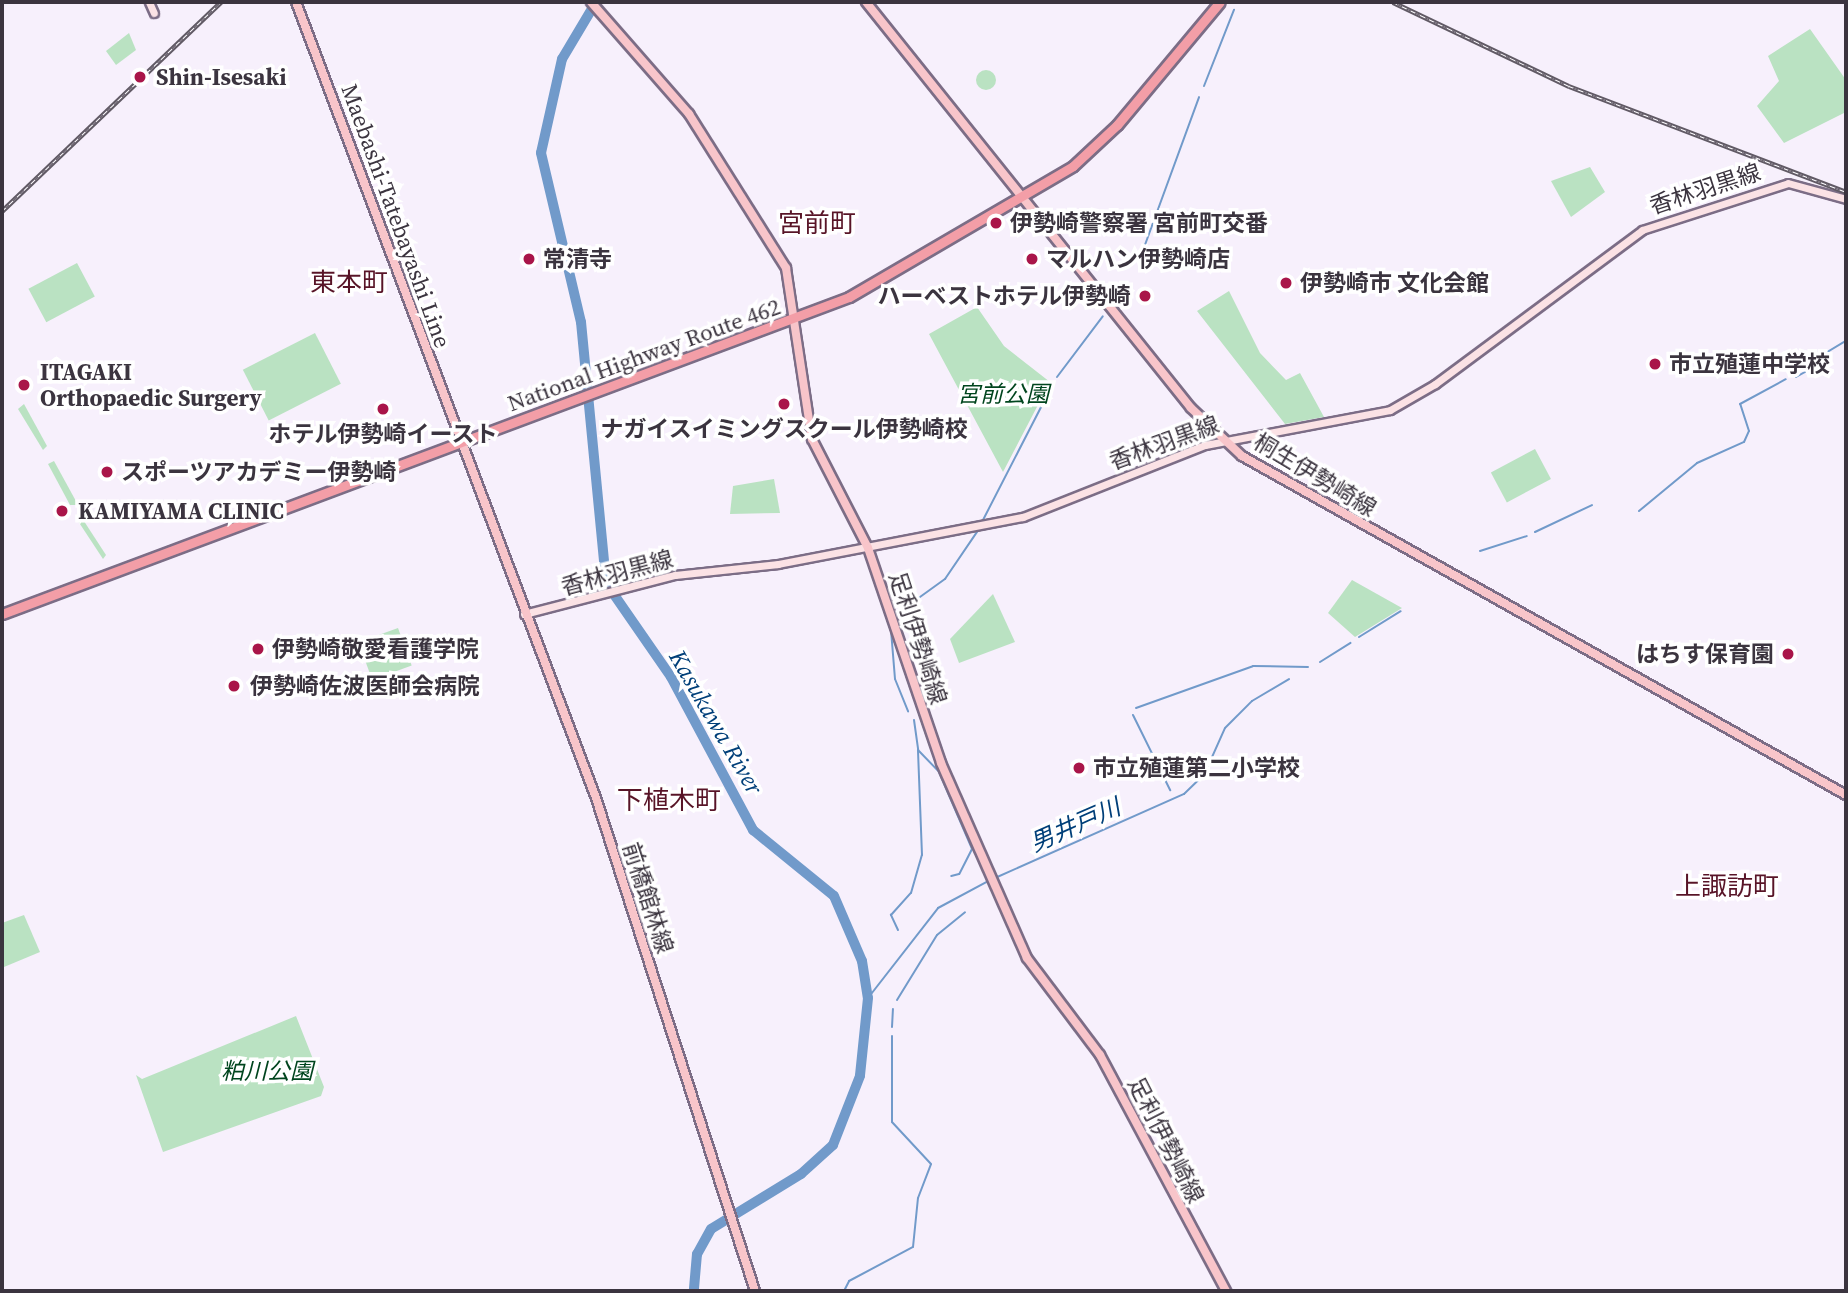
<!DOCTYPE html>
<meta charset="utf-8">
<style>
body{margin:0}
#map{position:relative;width:1848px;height:1293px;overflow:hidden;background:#f7f0fc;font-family:"Source Serif 4","Noto Sans JP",serif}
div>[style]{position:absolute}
.green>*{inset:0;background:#bae2c2;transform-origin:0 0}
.round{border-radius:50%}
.stream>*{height:2px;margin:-1px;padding:0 1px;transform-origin:1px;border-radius:1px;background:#719aca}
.river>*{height:10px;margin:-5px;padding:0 5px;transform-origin:5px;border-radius:5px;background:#719aca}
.roads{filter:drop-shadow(2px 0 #7c6d86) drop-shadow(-2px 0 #7c6d86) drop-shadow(0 2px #7c6d86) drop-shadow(0 -2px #7c6d86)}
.secondary>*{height:7px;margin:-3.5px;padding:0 3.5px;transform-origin:3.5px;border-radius:3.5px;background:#fbe2e5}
.primary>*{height:8px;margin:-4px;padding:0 4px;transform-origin:4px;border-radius:4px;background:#f8c5ca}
.highway>*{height:9px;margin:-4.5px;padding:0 4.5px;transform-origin:4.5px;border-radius:4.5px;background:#f39ea7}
.rail>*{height:4.5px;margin-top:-2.25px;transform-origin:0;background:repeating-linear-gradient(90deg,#fff 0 5px,#615a65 0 10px);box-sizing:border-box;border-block:2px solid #615a65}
.dots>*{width:19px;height:19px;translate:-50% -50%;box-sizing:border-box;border:4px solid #fff;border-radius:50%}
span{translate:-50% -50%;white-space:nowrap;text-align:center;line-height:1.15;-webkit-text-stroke:7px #fff;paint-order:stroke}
.poi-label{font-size:23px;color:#3b343f;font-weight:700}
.left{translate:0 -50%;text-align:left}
.right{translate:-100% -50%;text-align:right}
.street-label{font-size:23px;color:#3b343f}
.park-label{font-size:23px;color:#00451e;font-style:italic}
.water-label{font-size:24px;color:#003f79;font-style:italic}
.quarter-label{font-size:26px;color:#581427}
.frame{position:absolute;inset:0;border:4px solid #3b343f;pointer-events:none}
</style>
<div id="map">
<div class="green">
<div style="clip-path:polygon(1810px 29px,1846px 80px,1846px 112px,1784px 143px,1757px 106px,1779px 81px,1768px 56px)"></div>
<div style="clip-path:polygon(129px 33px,136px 50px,116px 65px,106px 51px)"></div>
<div class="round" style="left:976px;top:70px;width:20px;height:20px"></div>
<div style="clip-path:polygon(1590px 167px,1605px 192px,1571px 217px,1551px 181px)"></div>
<div style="left:77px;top:263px;width:38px;height:55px;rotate:62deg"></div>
<div style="clip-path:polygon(1229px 291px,1260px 353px,1286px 380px,1300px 373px,1324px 417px,1285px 424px,1197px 311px)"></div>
<div style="clip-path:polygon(977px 307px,1004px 346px,1050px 382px,1003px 472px,929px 334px)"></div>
<div style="left:315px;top:333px;width:57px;height:81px;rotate:63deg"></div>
<div style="clip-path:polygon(24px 404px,47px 446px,43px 450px,18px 409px)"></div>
<div style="left:1535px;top:449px;width:34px;height:50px;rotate:62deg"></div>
<div style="clip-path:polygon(54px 461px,77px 503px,76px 505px,70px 505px,48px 464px)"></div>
<div style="clip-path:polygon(774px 479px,780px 513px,730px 514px,733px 486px)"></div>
<div style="clip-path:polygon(80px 515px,106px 555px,103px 559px,78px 521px)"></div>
<div style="clip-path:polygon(1352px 580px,1402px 608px,1355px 637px,1328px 613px)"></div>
<div style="clip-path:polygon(993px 594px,1015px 642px,959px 663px,950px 639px)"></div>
<div style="left:398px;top:628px;width:40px;height:42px;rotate:70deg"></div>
<div style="clip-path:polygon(24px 915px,40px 952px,4px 967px,2px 923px)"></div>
<div style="clip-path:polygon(296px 1016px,324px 1087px,321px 1096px,163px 1152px,136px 1075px,142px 1079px)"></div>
</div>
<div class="stream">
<div style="left:1240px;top:3px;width:1px;rotate:-90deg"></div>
<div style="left:1204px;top:86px;width:82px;rotate:-68.5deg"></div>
<div style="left:1142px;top:253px;width:166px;rotate:-69.9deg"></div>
<div style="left:1814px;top:360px;width:37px;rotate:-31deg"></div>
<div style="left:1057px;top:377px;width:76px;rotate:-53deg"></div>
<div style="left:1796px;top:377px;width:13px;rotate:-29deg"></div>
<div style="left:1639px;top:511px;width:75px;rotate:-39.6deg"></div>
<div style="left:1697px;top:463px;width:51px;rotate:-24.1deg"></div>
<div style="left:1744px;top:442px;width:12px;rotate:-66deg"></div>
<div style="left:1749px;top:431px;width:28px;rotate:-108deg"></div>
<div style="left:1740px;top:404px;width:52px;rotate:-28.5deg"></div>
<div style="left:983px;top:520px;width:153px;rotate:-62.8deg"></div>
<div style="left:1535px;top:532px;width:63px;rotate:-25.3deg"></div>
<div style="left:1480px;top:551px;width:49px;rotate:-17.7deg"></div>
<div style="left:895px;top:615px;width:62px;rotate:-35.8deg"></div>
<div style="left:945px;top:579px;width:60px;rotate:-55.8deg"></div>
<div style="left:890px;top:618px;width:61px;rotate:85.3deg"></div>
<div style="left:895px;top:679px;width:35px;rotate:68deg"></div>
<div style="left:1359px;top:637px;width:49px;rotate:-31.8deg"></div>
<div style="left:1320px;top:662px;width:36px;rotate:-32deg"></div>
<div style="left:1136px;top:708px;width:124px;rotate:-19.7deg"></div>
<div style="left:1253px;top:666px;width:55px;rotate:1deg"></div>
<div style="left:1133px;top:715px;width:84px;rotate:63.7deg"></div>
<div style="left:914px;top:720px;width:30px;rotate:82deg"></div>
<div style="left:918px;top:750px;width:30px;rotate:46deg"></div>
<div style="left:939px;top:772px;width:84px;rotate:66.8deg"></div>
<div style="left:972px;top:849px;width:28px;rotate:117deg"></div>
<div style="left:959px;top:874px;width:8px;rotate:166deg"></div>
<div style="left:995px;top:878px;width:207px;rotate:-24deg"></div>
<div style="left:1184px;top:794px;width:28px;rotate:-44deg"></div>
<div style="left:1204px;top:775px;width:51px;rotate:-65.9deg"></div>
<div style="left:1225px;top:728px;width:38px;rotate:-45deg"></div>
<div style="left:1252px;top:701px;width:43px;rotate:-30.7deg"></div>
<div style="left:898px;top:930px;width:17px;rotate:-115deg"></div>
<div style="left:891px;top:915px;width:30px;rotate:-48deg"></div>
<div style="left:911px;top:893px;width:40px;rotate:-74deg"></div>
<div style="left:922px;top:855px;width:105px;rotate:-92.2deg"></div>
<div style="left:868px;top:998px;width:114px;rotate:-52.1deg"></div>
<div style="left:938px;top:908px;width:59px;rotate:-28.3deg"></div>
<div style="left:897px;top:1000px;width:76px;rotate:-58.4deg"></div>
<div style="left:937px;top:935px;width:36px;rotate:-39deg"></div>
<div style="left:892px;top:1027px;width:18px;rotate:-87deg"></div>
<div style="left:844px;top:1291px;width:11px;rotate:-63deg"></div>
<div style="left:849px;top:1281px;width:72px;rotate:-28deg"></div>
<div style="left:913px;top:1247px;width:49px;rotate:-84.2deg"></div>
<div style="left:918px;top:1198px;width:36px;rotate:-69deg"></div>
<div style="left:931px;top:1164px;width:57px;rotate:-132.9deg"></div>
<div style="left:892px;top:1122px;width:86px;rotate:-90deg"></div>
</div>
<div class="river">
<div style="left:596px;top:2px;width:66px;rotate:120.8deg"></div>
<div style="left:562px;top:59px;width:96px;rotate:102.6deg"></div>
<div style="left:541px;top:153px;width:174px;rotate:76.7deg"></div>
<div style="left:581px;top:322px;width:262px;rotate:84.5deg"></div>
<div style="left:606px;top:583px;width:114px;rotate:55.3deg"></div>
<div style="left:671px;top:677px;width:174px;rotate:61.8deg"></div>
<div style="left:753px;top:830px;width:104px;rotate:39.2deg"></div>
<div style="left:834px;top:896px;width:71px;rotate:66.7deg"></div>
<div style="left:862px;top:961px;width:37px;rotate:81deg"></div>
<div style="left:868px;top:998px;width:78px;rotate:95.9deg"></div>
<div style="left:860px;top:1076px;width:74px;rotate:111.4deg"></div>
<div style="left:833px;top:1145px;width:43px;rotate:137.8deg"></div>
<div style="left:801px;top:1174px;width:105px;rotate:148.6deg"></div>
<div style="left:711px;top:1229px;width:29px;rotate:119deg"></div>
<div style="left:697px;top:1254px;width:37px;rotate:95deg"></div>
</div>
<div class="roads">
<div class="secondary">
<div style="left:149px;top:2px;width:12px;rotate:66deg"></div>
<div style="left:524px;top:614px;width:156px;rotate:-14.5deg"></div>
<div style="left:675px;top:575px;width:104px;rotate:-6.1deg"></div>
<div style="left:778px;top:564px;width:249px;rotate:-10.9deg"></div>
<div style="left:1023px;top:517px;width:196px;rotate:-21.6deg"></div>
<div style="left:1205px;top:445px;width:188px;rotate:-10.7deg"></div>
<div style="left:1390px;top:410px;width:52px;rotate:-30deg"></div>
<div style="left:1435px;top:384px;width:258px;rotate:-36.6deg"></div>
<div style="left:1642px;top:230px;width:153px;rotate:-17.8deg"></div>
<div style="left:1788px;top:183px;width:60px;rotate:15.4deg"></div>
</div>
<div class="primary">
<div style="left:296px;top:2px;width:851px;rotate:69.35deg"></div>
<div style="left:596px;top:798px;width:518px;rotate:72.12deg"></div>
<div style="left:591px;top:2px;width:149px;rotate:48.8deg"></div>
<div style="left:689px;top:114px;width:182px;rotate:57.8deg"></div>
<div style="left:786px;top:268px;width:173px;rotate:81.4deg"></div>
<div style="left:812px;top:439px;width:123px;rotate:62.8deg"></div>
<div style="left:868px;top:548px;width:227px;rotate:71.2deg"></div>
<div style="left:941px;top:763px;width:213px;rotate:66.2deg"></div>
<div style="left:1027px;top:958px;width:121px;rotate:53deg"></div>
<div style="left:1100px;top:1055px;width:268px;rotate:61.9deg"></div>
<div style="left:866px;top:2px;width:520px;rotate:51.32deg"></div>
<div style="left:1191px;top:408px;width:70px;rotate:43.3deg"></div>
<div style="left:1242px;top:456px;width:693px;rotate:29.3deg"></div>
</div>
<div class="highway">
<div style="left:2px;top:614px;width:904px;rotate:-20.52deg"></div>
<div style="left:849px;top:297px;width:259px;rotate:-30.3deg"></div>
<div style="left:1073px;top:166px;width:60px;rotate:-43deg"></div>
<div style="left:1117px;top:125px;width:160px;rotate:-50.1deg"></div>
</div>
</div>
<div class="rail">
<div style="left:1393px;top:2px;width:195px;rotate:25.5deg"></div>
<div style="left:1569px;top:86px;width:297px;rotate:20.9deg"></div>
<div style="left:2px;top:211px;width:303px;rotate:-43.7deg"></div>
</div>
<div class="dots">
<div style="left:140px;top:77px;background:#a91549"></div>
<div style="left:996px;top:223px;background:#a91549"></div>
<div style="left:529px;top:259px;background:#a91549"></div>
<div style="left:1032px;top:259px;background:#a91549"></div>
<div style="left:1286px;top:283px;background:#a91549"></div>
<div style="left:1145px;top:296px;background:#a91549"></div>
<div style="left:1655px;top:364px;background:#a91549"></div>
<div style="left:24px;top:385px;background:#a91549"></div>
<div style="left:784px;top:404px;background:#a91549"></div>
<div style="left:383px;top:409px;background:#a91549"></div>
<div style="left:107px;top:472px;background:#a91549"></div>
<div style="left:62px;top:511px;background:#a91549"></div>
<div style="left:258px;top:649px;background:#a91549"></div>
<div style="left:1788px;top:654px;background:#a91549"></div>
<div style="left:234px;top:686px;background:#a91549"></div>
<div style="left:1079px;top:768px;background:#a91549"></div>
</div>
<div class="poi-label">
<span class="left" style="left:156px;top:77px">Shin-Isesaki</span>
<span class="left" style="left:1010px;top:223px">伊勢崎警察署 宮前町交番</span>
<span class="left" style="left:543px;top:259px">常清寺</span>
<span class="left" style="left:1046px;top:259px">マルハン伊勢崎店</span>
<span class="left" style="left:1300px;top:283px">伊勢崎市 文化会館</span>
<span class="right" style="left:1131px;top:296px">ハーベストホテル伊勢崎</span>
<span class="left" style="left:1669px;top:364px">市立殖蓮中学校</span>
<span class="left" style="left:40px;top:385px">ITAGAKI<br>Orthopaedic Surgery</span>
<span style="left:784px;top:429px">ナガイスイミングスクール伊勢崎校</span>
<span style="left:383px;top:434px">ホテル伊勢崎イースト</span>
<span class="left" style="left:121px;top:472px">スポーツアカデミー伊勢崎</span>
<span class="left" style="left:78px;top:511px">KAMIYAMA CLINIC</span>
<span class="left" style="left:272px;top:649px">伊勢崎敬愛看護学院</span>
<span class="right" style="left:1774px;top:654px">はちす保育園</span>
<span class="left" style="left:250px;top:686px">伊勢崎佐波医師会病院</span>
<span class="left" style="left:1093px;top:768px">市立殖蓮第二小学校</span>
</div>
<div class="street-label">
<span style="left:1705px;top:189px;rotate:-18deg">香林羽黒線</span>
<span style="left:396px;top:216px;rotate:70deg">Maebashi-Tatebayashi Line</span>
<span style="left:644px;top:355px;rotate:-20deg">National Highway Route 462</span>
<span style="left:1164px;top:443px;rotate:-20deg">香林羽黒線</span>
<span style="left:1315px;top:475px;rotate:31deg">桐生伊勢崎線</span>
<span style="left:617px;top:573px;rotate:-15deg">香林羽黒線</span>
<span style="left:918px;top:638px;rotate:72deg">足利伊勢崎線</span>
<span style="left:648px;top:898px;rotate:72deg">前橋館林線</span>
<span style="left:1166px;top:1140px;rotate:63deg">足利伊勢崎線</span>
</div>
<div class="park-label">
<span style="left:1003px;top:394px">宮前公園</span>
<span style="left:267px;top:1071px">粕川公園</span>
</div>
<div class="water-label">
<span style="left:716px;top:722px;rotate:60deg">Kasukawa River</span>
<span style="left:1075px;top:825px;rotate:-24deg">男井戸川</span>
</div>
<div class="quarter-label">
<span style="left:817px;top:224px">宮前町</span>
<span style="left:349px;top:283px">東本町</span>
<span style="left:669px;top:801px">下植木町</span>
<span style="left:1727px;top:887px">上諏訪町</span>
</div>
<div class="frame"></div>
</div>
